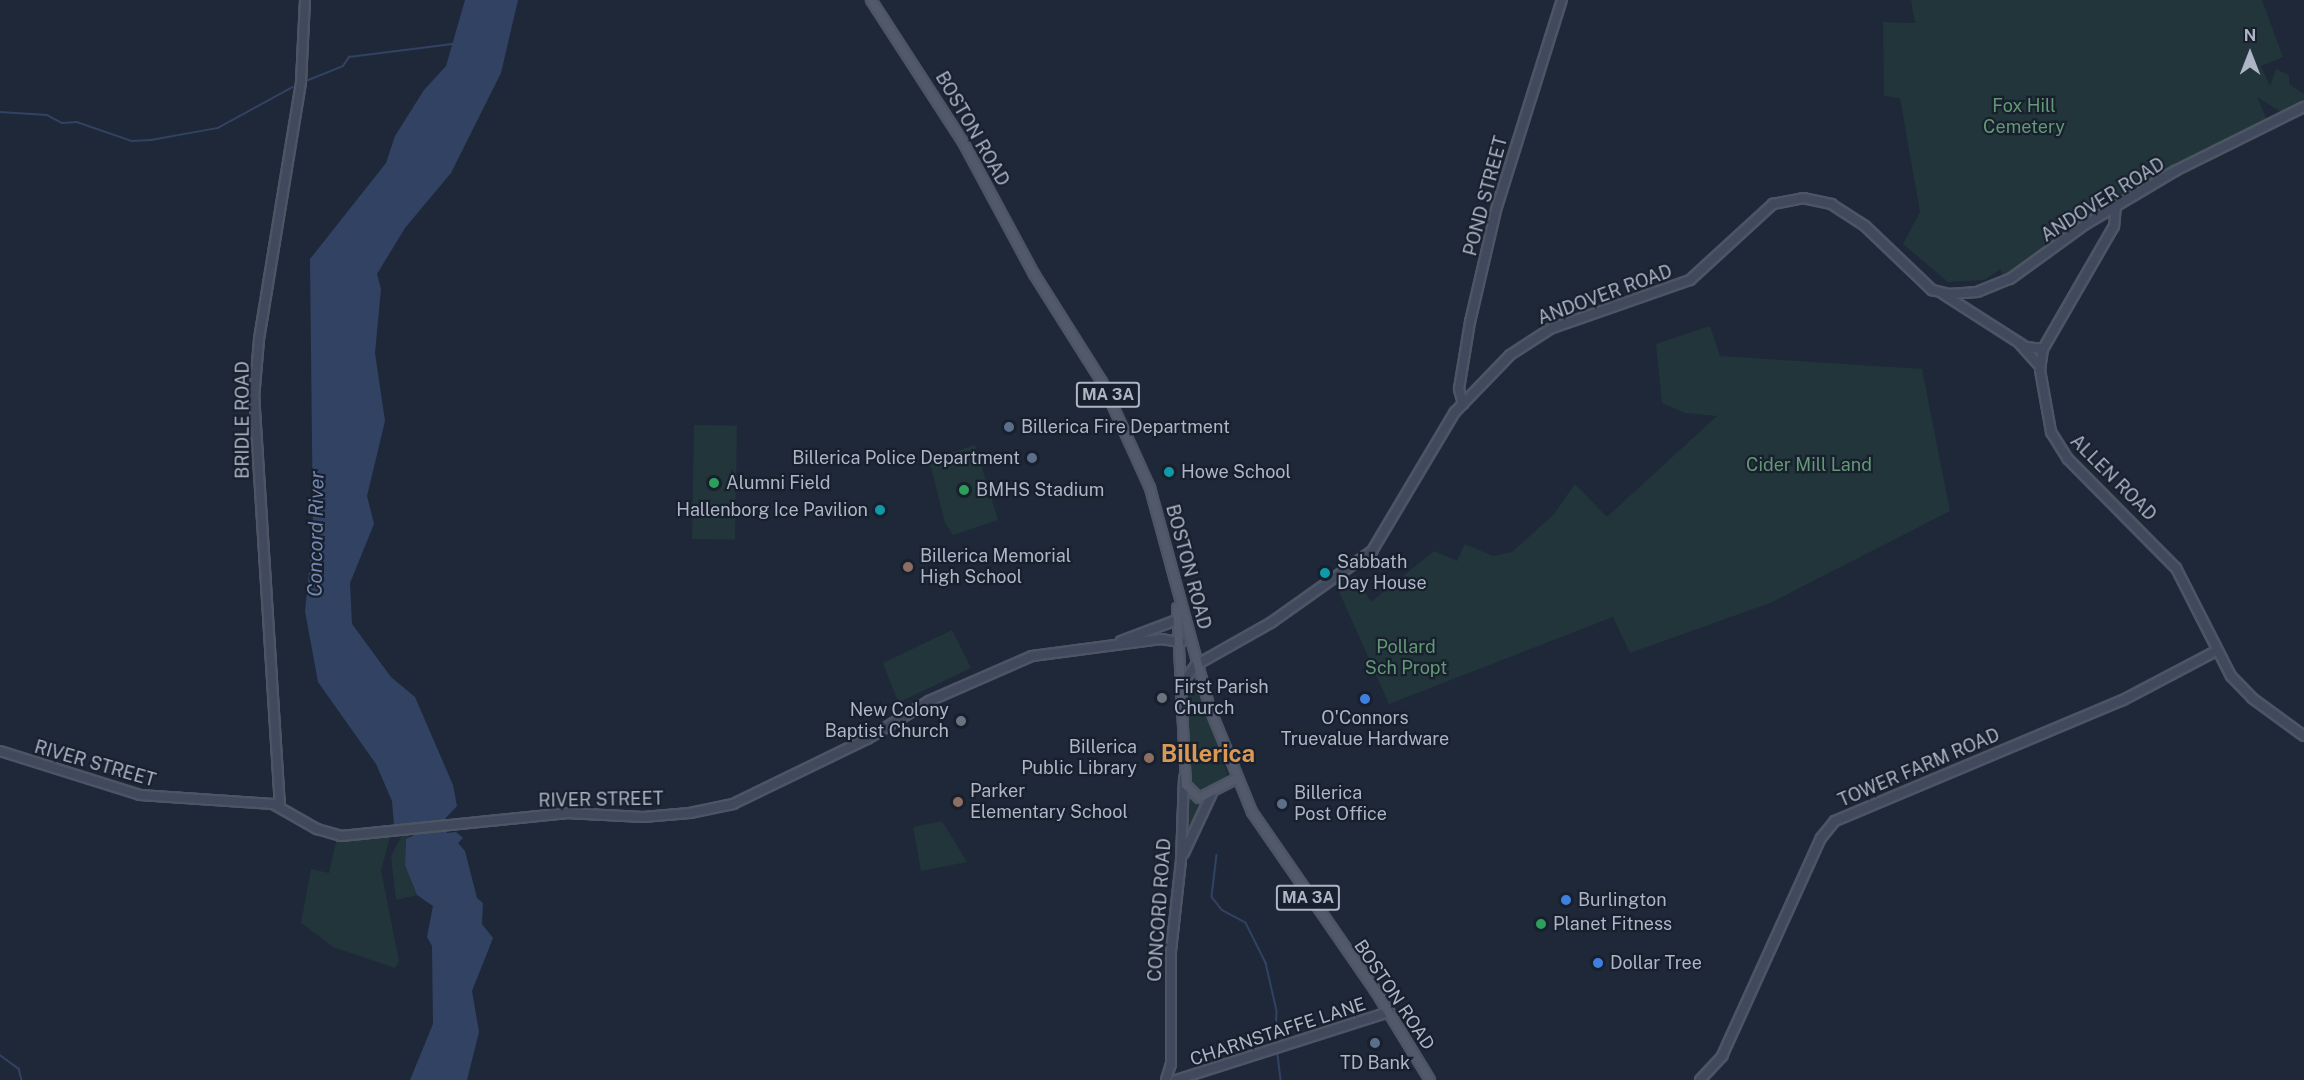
<!DOCTYPE html>
<style>
body{margin:0}
#map{position:relative;width:2304px;height:1080px;overflow:hidden;background:#1f2839;font-family:"Public Sans",sans-serif}
div>[style]{position:absolute}
.green>*{inset:0;background:#21353a;transform-origin:0 0}
.water>*{inset:0;background:#324262}
.stream>*{height:1.5px;margin:-0.75px;padding:0 0.75px;transform-origin:0.75px;border-radius:0.75px;background:#324262}
.roads{filter:drop-shadow(2px 0 #4d5564) drop-shadow(-2px 0 #4d5564) drop-shadow(0 2px #4d5564) drop-shadow(0 -2px #4d5564)}
.secondary>*{height:8px;margin:-4px;padding:0 4px;transform-origin:4px;border-radius:4px;background:#41495d}
.primary>*{height:8px;margin:-4px;padding:0 4px;transform-origin:4px;border-radius:4px;background:#51596a}
.dots>*{width:16px;height:16px;translate:-50% -50%;box-sizing:border-box;border:3px solid #18202e;border-radius:50%}
span{translate:-50% -50%;white-space:nowrap;text-align:center;line-height:1.15;-webkit-text-stroke:4.5px #18202e;paint-order:stroke}
.shield-label span{padding:2px 4px;background:#18202e;border:2px solid;border-radius:4px;-webkit-text-stroke-width:0}
.shield-label{font-size:16px;color:#adb5c6;font-weight:700}
.park-label{font-size:18px;color:#639874}
.street-label{font-size:18px;color:#adb5c6}
.poi-label{font-size:18px;color:#adb5c6}
.left{translate:0 -50%;text-align:left}
.right{translate:-100% -50%;text-align:right}
.water-label{font-size:20px;color:#7488b0;font-style:italic}
.district-label{font-size:24px;color:#d99955;font-weight:700}
.north{position:absolute;left:2220px;top:24px;width:60px;height:60px;-webkit-text-stroke:4px #18202e;paint-order:stroke;rotate:0deg;font-size:16px;font-weight:700;line-height:24px;text-align:center;color:#adb5c6}
.north::after{content:'';display:block;margin:auto;width:21px;height:27px;background:#adb5c6;clip-path:polygon(50% 0,100% 100%,50% 72%,0 100%)}
</style>
<div id="map">
<div class="green">
<div style="clip-path:polygon(1911px 0,2262px 0,2283px 57px,2261px 66px,2270px 86px,2276px 69px,2289px 75px,2289px 84px,2304px 94px,2304px 102px,2281px 112px,2257px 97px,2267px 120px,2161px 173px,2062px 233px,2003px 279px,2001px 269px,1984px 280px,1948px 282px,1903px 244px,1920px 212px,1900px 98px,1884px 96px,1883px 22px,1915px 23px)"></div>
<div style="clip-path:polygon(1710px 326px,1720px 356px,1922px 369px,1950px 511px,1770px 603px,1630px 653px,1613px 617px,1389px 704px,1337px 587px,1355px 575px,1371px 602px,1434px 551px,1457px 561px,1465px 544px,1493px 556px,1512px 552px,1554px 514px,1575px 484px,1607px 517px,1717px 416px,1685px 413px,1662px 403px,1656px 344px)"></div>
<div style="left:694px;top:425px;width:43px;height:114px;rotate:1deg"></div>
<div style="clip-path:polygon(975px 445px,998px 520px,953px 535px,945px 523px,929px 460px)"></div>
<div style="clip-path:polygon(952px 630px,971px 668px,902px 701px,897px 699px,883px 663px)"></div>
<div style="clip-path:polygon(1189px 685px,1198px 688px,1228px 776px,1204px 794px,1186px 835px)"></div>
<div style="clip-path:polygon(942px 821px,967px 862px,921px 871px,913px 827px)"></div>
<div style="clip-path:polygon(411px 834px,406px 839px,405px 865px,417px 895px,396px 900px,391px 856px,402px 835px)"></div>
<div style="clip-path:polygon(337px 837px,390px 837px,381px 870px,399px 961px,395px 968px,333px 947px,301px 923px,311px 869px,329px 873px)"></div>
</div>
<div class="water">
<div style="clip-path:polygon(465px 0,518px 0,501px 73px,451px 173px,405px 228px,377px 274px,381px 289px,375px 353px,385px 421px,367px 496px,374px 524px,350px 583px,352px 624px,391px 677px,415px 697px,453px 785px,457px 806px,443px 821px,447px 833px,456px 832px,463px 838px,458px 843px,465px 851px,477px 898px,483px 903px,482px 924px,493px 938px,472px 991px,479px 1032px,467px 1080px,410px 1080px,433px 1024px,432px 946px,427px 937px,433px 906px,417px 895px,405px 865px,406px 839px,416px 834px,414px 824px,394px 825px,392px 801px,376px 764px,318px 682px,305px 611px,313px 533px,310px 259px,386px 163px,395px 136px,424px 90px,446px 66px)"></div>
</div>
<div class="stream">
<div style="left:306px;top:81px;width:40px;rotate:-22deg"></div>
<div style="left:343px;top:66px;width:11px;rotate:-56deg"></div>
<div style="left:349px;top:57px;width:106px;rotate:-7.1deg"></div>
<div style="left:0;top:112px;width:47px;rotate:3.7deg"></div>
<div style="left:47px;top:115px;width:17px;rotate:28deg"></div>
<div style="left:62px;top:123px;width:15px;rotate:-4deg"></div>
<div style="left:77px;top:122px;width:58px;rotate:19.1deg"></div>
<div style="left:132px;top:141px;width:19px;rotate:-3deg"></div>
<div style="left:151px;top:140px;width:68px;rotate:-10.2deg"></div>
<div style="left:218px;top:128px;width:85px;rotate:-28.7deg"></div>
<div style="left:1217px;top:855px;width:42px;rotate:96.8deg"></div>
<div style="left:1212px;top:897px;width:16px;rotate:52deg"></div>
<div style="left:1222px;top:910px;width:27px;rotate:28deg"></div>
<div style="left:1246px;top:923px;width:45px;rotate:63.4deg"></div>
<div style="left:1266px;top:963px;width:49px;rotate:77.1deg"></div>
<div style="left:1277px;top:1011px;width:26px;rotate:92deg"></div>
<div style="left:0;top:1055px;width:24px;rotate:36deg"></div>
<div style="left:19px;top:1069px;width:11px;rotate:75deg"></div>
<div style="left:1278px;top:1055px;width:25px;rotate:83deg"></div>
</div>
<div class="roads">
<div class="secondary">
<div style="left:2116px;top:205px;width:21px;rotate:95deg"></div>
<div style="left:2114px;top:226px;width:142px;rotate:120deg"></div>
<div style="left:2043px;top:349px;width:21px;rotate:98deg"></div>
<div style="left:2040px;top:370px;width:63px;rotate:79.9deg"></div>
<div style="left:2051px;top:432px;width:32px;rotate:58deg"></div>
<div style="left:2068px;top:459px;width:153px;rotate:45.3deg"></div>
<div style="left:2176px;top:568px;width:121px;rotate:63deg"></div>
<div style="left:2231px;top:676px;width:30px;rotate:46deg"></div>
<div style="left:2252px;top:698px;width:64px;rotate:36.2deg"></div>
<div style="left:1943px;top:294px;width:98px;rotate:32.6deg"></div>
<div style="left:2026px;top:347px;width:17px;rotate:7deg"></div>
<div style="left:2020px;top:344px;width:30px;rotate:48deg"></div>
<div style="left:1463px;top:404px;width:16px;rotate:-105deg"></div>
<div style="left:1459px;top:389px;width:68px;rotate:-80.7deg"></div>
<div style="left:1470px;top:322px;width:115px;rotate:-76.9deg"></div>
<div style="left:1496px;top:210px;width:220px;rotate:-72.6deg"></div>
<div style="left:1121px;top:641px;width:65px;rotate:-20.7deg"></div>
<div style="left:1182px;top:683px;width:23px;rotate:-52deg"></div>
<div style="left:1196px;top:665px;width:87px;rotate:-29.5deg"></div>
<div style="left:1272px;top:622px;width:123px;rotate:-35.4deg"></div>
<div style="left:1372px;top:551px;width:162px;rotate:-59.2deg"></div>
<div style="left:1455px;top:412px;width:79px;rotate:-46deg"></div>
<div style="left:1510px;top:355px;width:48px;rotate:-33deg"></div>
<div style="left:1550px;top:329px;width:148px;rotate:-19.3deg"></div>
<div style="left:1690px;top:280px;width:113px;rotate:-42.5deg"></div>
<div style="left:1773px;top:204px;width:31px;rotate:-11deg"></div>
<div style="left:1803px;top:198px;width:29px;rotate:12deg"></div>
<div style="left:1831px;top:204px;width:40px;rotate:32.9deg"></div>
<div style="left:1865px;top:226px;width:93px;rotate:43.7deg"></div>
<div style="left:1932px;top:290px;width:17px;rotate:13deg"></div>
<div style="left:1949px;top:294px;width:28px;rotate:-4deg"></div>
<div style="left:1977px;top:292px;width:35px;rotate:-22deg"></div>
<div style="left:2010px;top:279px;width:94px;rotate:-35.9deg"></div>
<div style="left:2086px;top:224px;width:104px;rotate:-30.8deg"></div>
<div style="left:2175px;top:171px;width:144px;rotate:-26.4deg"></div>
<div style="left:0;top:751px;width:147px;rotate:17.4deg"></div>
<div style="left:140px;top:795px;width:133px;rotate:3.9deg"></div>
<div style="left:273px;top:804px;width:51px;rotate:29.6deg"></div>
<div style="left:317px;top:829px;width:25px;rotate:16deg"></div>
<div style="left:341px;top:836px;width:226px;rotate:-5.8deg"></div>
<div style="left:566px;top:813px;width:77px;rotate:3deg"></div>
<div style="left:643px;top:817px;width:47px;rotate:-4.9deg"></div>
<div style="left:690px;top:813px;width:44px;rotate:-11.8deg"></div>
<div style="left:733px;top:804px;width:149px;rotate:-25.9deg"></div>
<div style="left:867px;top:739px;width:73px;rotate:-31.5deg"></div>
<div style="left:929px;top:701px;width:112px;rotate:-23.6deg"></div>
<div style="left:1032px;top:656px;width:130px;rotate:-7.5deg"></div>
<div style="left:1161px;top:639px;width:20px;rotate:9deg"></div>
<div style="left:280px;top:807px;width:409px;rotate:-93.6deg"></div>
<div style="left:254px;top:399px;width:60px;rotate:-85.2deg"></div>
<div style="left:259px;top:339px;width:260px;rotate:-80.7deg"></div>
<div style="left:301px;top:82px;width:82px;rotate:-87.2deg"></div>
<div style="left:1184px;top:853px;width:68px;rotate:-64.9deg"></div>
<div style="left:1166px;top:1080px;width:17px;rotate:-73deg"></div>
<div style="left:1171px;top:1064px;width:113px;rotate:-90deg"></div>
<div style="left:1171px;top:951px;width:92px;rotate:-83.7deg"></div>
<div style="left:1181px;top:860px;width:82px;rotate:-87.9deg"></div>
<div style="left:1176px;top:1080px;width:224px;rotate:-17.7deg"></div>
<div style="left:1700px;top:1080px;width:33px;rotate:-47deg"></div>
<div style="left:1722px;top:1056px;width:239px;rotate:-65.6deg"></div>
<div style="left:1821px;top:838px;width:22px;rotate:-51deg"></div>
<div style="left:1835px;top:821px;width:312px;rotate:-22.8deg"></div>
<div style="left:2123px;top:700px;width:105px;rotate:-27.8deg"></div>
</div>
<div class="primary">
<div style="left:871px;top:0;width:171px;rotate:57.1deg"></div>
<div style="left:964px;top:144px;width:148px;rotate:61.7deg"></div>
<div style="left:1034px;top:274px;width:128px;rotate:57.8deg"></div>
<div style="left:1102px;top:382px;width:116px;rotate:65.6deg"></div>
<div style="left:1150px;top:488px;width:229px;rotate:74.8deg"></div>
<div style="left:1210px;top:709px;width:111px;rotate:67.8deg"></div>
<div style="left:1252px;top:812px;width:216px;rotate:55.4deg"></div>
<div style="left:1375px;top:990px;width:105px;rotate:58.6deg"></div>
<div style="left:1177px;top:608px;width:177px;rotate:87.1deg"></div>
<div style="left:1186px;top:785px;width:18px;rotate:45deg"></div>
<div style="left:1199px;top:798px;width:42px;rotate:-27.2deg"></div>
</div>
</div>
<div class="dots">
<div style="left:1009px;top:427px;background:#5c6f8a"></div>
<div style="left:1032px;top:458px;background:#5c6f8a"></div>
<div style="left:1169px;top:472px;background:#0f9aa8"></div>
<div style="left:714px;top:483px;background:#2e9e5b"></div>
<div style="left:964px;top:490px;background:#2e9e5b"></div>
<div style="left:880px;top:510px;background:#0f9aa8"></div>
<div style="left:908px;top:567px;background:#8d6e63"></div>
<div style="left:1325px;top:573px;background:#0f9aa8"></div>
<div style="left:1162px;top:698px;background:#6b7280"></div>
<div style="left:1365px;top:699px;background:#3f7fe0"></div>
<div style="left:961px;top:721px;background:#6b7280"></div>
<div style="left:1149px;top:758px;background:#8d6e63"></div>
<div style="left:958px;top:802px;background:#8d6e63"></div>
<div style="left:1282px;top:804px;background:#5c6f8a"></div>
<div style="left:1566px;top:900px;background:#3f7fe0"></div>
<div style="left:1541px;top:924px;background:#2e9e5b"></div>
<div style="left:1598px;top:963px;background:#3f7fe0"></div>
<div style="left:1375px;top:1043px;background:#5c6f8a"></div>
</div>
<div class="shield-label">
<span style="left:1108px;top:395px">MA 3A</span>
<span style="left:1308px;top:898px">MA 3A</span>
</div>
<div class="park-label">
<span style="left:2024px;top:117px">Fox Hill<br>Cemetery</span>
<span style="left:1809px;top:465px">Cider Mill Land</span>
<span style="left:1406px;top:658px">Pollard<br>Sch Propt</span>
</div>
<div class="street-label">
<span style="left:972px;top:129px;rotate:60deg">BOSTON ROAD</span>
<span style="left:1486px;top:196px;rotate:-75deg">POND STREET</span>
<span style="left:2103px;top:200px;rotate:-32deg">ANDOVER ROAD</span>
<span style="left:1605px;top:295px;rotate:-20deg">ANDOVER ROAD</span>
<span style="left:243px;top:420px;rotate:-90deg">BRIDLE ROAD</span>
<span style="left:2113px;top:478px;rotate:45deg">ALLEN ROAD</span>
<span style="left:1188px;top:567px;rotate:75deg">BOSTON ROAD</span>
<span style="left:95px;top:764px;rotate:16deg">RIVER STREET</span>
<span style="left:1919px;top:768px;rotate:-23deg">TOWER FARM ROAD</span>
<span style="left:601px;top:800px;rotate:-1deg">RIVER STREET</span>
<span style="left:1160px;top:910px;rotate:-86deg">CONCORD ROAD</span>
<span style="left:1394px;top:995px;rotate:56deg">BOSTON ROAD</span>
<span style="left:1278px;top:1032px;rotate:-18deg">CHARNSTAFFE LANE</span>
</div>
<div class="poi-label">
<span class="left" style="left:1021px;top:427px">Billerica Fire Department</span>
<span class="right" style="left:1020px;top:458px">Billerica Police Department</span>
<span class="left" style="left:1181px;top:472px">Howe School</span>
<span class="left" style="left:726px;top:483px">Alumni Field</span>
<span class="left" style="left:976px;top:490px">BMHS Stadium</span>
<span class="right" style="left:868px;top:510px">Hallenborg Ice Pavilion</span>
<span class="left" style="left:920px;top:567px">Billerica Memorial<br>High School</span>
<span class="left" style="left:1337px;top:573px">Sabbath<br>Day House</span>
<span class="left" style="left:1174px;top:698px">First Parish<br>Church</span>
<span class="right" style="left:949px;top:721px">New Colony<br>Baptist Church</span>
<span style="left:1365px;top:729px">O'Connors<br>Truevalue Hardware</span>
<span class="right" style="left:1137px;top:758px">Billerica<br>Public Library</span>
<span class="left" style="left:970px;top:802px">Parker<br>Elementary School</span>
<span class="left" style="left:1294px;top:804px">Billerica<br>Post Office</span>
<span class="left" style="left:1578px;top:900px">Burlington</span>
<span class="left" style="left:1553px;top:924px">Planet Fitness</span>
<span class="left" style="left:1610px;top:963px">Dollar Tree</span>
<span style="left:1375px;top:1063px">TD Bank</span>
</div>
<div class="water-label">
<span style="left:316px;top:534px;rotate:-89deg">Concord River</span>
</div>
<div class="district-label">
<span style="left:1208px;top:754px">Billerica</span>
</div>
<div class="north">N</div>
</div>
